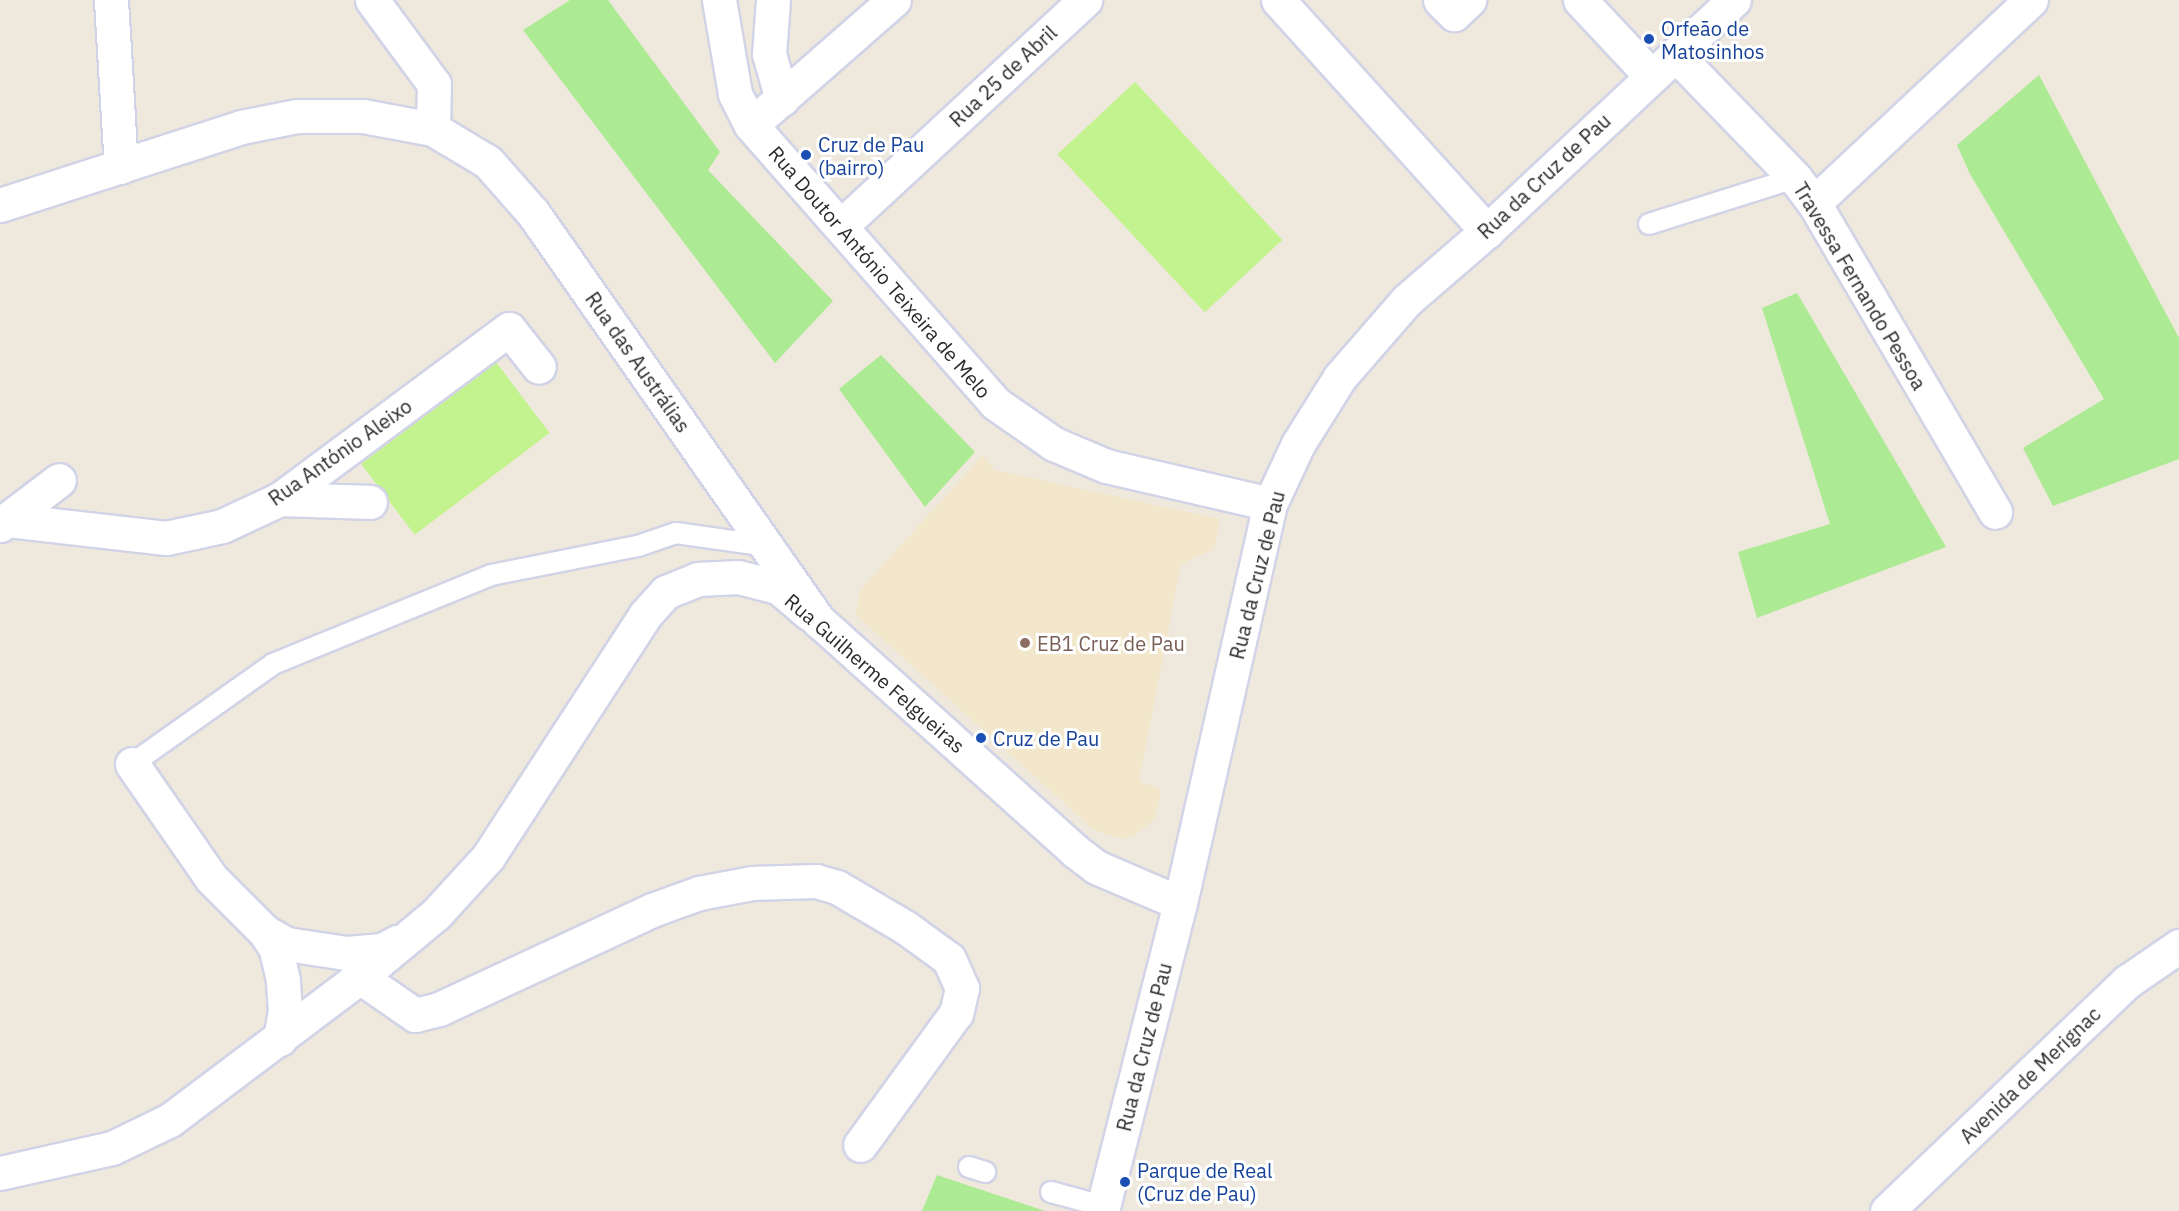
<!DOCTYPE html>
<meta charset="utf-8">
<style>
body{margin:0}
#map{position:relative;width:2179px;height:1211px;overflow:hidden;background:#efe8dc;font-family:"IBM Plex Sans",sans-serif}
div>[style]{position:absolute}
.education>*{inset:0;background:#f2e7ca}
.green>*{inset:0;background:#aceb93}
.pitch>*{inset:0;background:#c3f38e;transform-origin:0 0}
.roads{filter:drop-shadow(2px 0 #d1d4e6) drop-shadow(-2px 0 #d1d4e6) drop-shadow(0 2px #d1d4e6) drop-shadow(0 -2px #d1d4e6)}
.service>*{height:20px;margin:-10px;padding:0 10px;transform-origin:10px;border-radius:10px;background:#fff}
.minor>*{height:33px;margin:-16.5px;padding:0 16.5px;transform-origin:16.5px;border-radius:16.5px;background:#fff}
.tertiary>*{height:33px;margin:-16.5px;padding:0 16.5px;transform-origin:16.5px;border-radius:16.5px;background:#fff}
.secondary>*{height:33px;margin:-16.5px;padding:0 16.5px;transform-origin:16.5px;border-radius:16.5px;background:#fff}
.dots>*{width:16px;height:16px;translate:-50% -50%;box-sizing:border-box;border:3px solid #fff;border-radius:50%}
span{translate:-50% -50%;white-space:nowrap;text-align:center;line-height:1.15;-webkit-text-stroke:6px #fff;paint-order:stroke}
.transit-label{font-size:20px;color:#164399}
.left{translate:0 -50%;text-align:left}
.street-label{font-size:20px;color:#2b2b2b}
.education-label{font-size:20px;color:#785e54}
</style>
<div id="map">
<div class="education">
<div style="clip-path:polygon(983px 455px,994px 470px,1220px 519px,1214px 549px,1181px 564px,1139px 781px,1162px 790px,1154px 819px,1136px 835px,1122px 839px,1094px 830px,856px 615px,860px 590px)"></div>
</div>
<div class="green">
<div style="clip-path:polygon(570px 0,608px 0,720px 152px,708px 170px,833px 301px,775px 363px,523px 30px)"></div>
<div style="clip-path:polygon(2039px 75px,2179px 338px,2179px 459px,2053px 506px,2023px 448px,2104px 399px,1970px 174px,1957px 145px)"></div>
<div style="clip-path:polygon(1797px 293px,1946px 547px,1757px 618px,1738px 552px,1830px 524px,1762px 308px)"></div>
<div style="clip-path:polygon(881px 355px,975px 452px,925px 507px,839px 389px)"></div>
<div style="clip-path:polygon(937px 1175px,1045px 1211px,922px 1211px)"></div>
</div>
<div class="pitch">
<div style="left:1135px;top:82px;width:216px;height:106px;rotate:47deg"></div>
<div style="left:496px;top:362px;width:89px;height:169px;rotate:53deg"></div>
</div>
<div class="roads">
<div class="service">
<div style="left:1649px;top:224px;width:153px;rotate:-17.5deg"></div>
<div style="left:132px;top:764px;width:173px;rotate:-35.3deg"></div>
<div style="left:273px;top:664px;width:235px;rotate:-22.2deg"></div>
<div style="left:491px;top:575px;width:150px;rotate:-11.2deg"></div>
<div style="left:638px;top:546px;width:40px;rotate:-18.9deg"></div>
<div style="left:676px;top:533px;width:92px;rotate:8.1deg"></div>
<div style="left:969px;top:1167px;width:17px;rotate:17deg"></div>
<div style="left:1051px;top:1192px;width:54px;rotate:15.1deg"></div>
</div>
<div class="minor">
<div style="left:111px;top:0;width:167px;rotate:86.6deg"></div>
<div style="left:372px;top:0;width:104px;rotate:53.6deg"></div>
<div style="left:434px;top:84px;width:45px;rotate:91.3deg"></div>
<div style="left:773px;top:0;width:54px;rotate:94.2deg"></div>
<div style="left:769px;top:54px;width:47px;rotate:73.9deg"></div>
<div style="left:1278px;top:0;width:312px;rotate:47.9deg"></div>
<div style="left:1440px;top:0;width:20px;rotate:45deg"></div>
<div style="left:1454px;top:14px;width:21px;rotate:-43deg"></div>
<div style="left:1580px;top:0;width:104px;rotate:46.9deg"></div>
<div style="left:1675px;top:54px;width:173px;rotate:45.9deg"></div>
<div style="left:1795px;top:178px;width:31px;rotate:53deg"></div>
<div style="left:1814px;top:203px;width:358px;rotate:59.6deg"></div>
<div style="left:751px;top:125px;width:190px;rotate:-41.2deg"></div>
<div style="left:1814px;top:203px;width:297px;rotate:-43.1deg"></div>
<div style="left:841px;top:226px;width:333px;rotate:-42.8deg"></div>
<div style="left:280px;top:499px;width:90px;rotate:1.9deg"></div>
<div style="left:8px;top:520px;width:159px;rotate:6.5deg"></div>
<div style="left:166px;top:538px;width:57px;rotate:-12.1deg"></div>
<div style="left:222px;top:526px;width:64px;rotate:-25deg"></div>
<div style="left:280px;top:499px;width:285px;rotate:-36.6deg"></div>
<div style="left:509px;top:329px;width:48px;rotate:51.7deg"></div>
<div style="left:0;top:525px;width:74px;rotate:-37.3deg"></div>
<div style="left:132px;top:764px;width:140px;rotate:55.2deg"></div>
<div style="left:212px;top:879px;width:75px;rotate:45deg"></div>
<div style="left:360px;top:977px;width:67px;rotate:34.6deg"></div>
<div style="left:415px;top:1015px;width:25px;rotate:-14deg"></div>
<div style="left:439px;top:1009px;width:235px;rotate:-24.9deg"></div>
<div style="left:652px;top:910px;width:50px;rotate:-19.9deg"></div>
<div style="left:699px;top:893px;width:54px;rotate:-10.7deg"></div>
<div style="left:752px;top:883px;width:64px;rotate:-1.8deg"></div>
<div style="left:816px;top:881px;width:22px;rotate:16deg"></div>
<div style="left:837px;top:887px;width:79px;rotate:30.5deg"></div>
<div style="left:905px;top:927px;width:54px;rotate:36deg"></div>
<div style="left:949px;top:959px;width:32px;rotate:66deg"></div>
<div style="left:962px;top:988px;width:26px;rotate:103deg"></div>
<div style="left:956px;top:1013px;width:163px;rotate:126deg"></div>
<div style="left:280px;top:1039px;width:28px;rotate:-80deg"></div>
<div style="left:285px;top:1011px;width:31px;rotate:-94deg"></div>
<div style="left:283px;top:980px;width:32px;rotate:-103deg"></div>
<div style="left:276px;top:949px;width:20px;rotate:-123deg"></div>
<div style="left:265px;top:932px;width:25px;rotate:29deg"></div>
<div style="left:287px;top:944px;width:60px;rotate:8.7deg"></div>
<div style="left:346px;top:953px;width:36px;rotate:-5deg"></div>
<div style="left:382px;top:950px;width:17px;rotate:-28deg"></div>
<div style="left:0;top:1173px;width:115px;rotate:-12.6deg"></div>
<div style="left:112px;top:1148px;width:64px;rotate:-25.8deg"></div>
<div style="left:170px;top:1120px;width:238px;rotate:-37deg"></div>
<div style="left:360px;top:977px;width:99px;rotate:-39.7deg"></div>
<div style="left:436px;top:914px;width:77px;rotate:-47.6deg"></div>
<div style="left:488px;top:857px;width:288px;rotate:-57deg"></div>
<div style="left:645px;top:615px;width:31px;rotate:-48deg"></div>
<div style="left:666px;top:592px;width:35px;rotate:-22deg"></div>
<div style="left:698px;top:579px;width:40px;rotate:-2.9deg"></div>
<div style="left:738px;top:577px;width:41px;rotate:14deg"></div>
<div style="left:778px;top:587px;width:42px;rotate:40.2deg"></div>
</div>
<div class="tertiary">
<div style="left:719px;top:0;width:95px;rotate:80.3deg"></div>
<div style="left:735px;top:94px;width:35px;rotate:63deg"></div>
<div style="left:751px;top:125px;width:370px;rotate:48.7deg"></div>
<div style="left:995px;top:403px;width:72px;rotate:34.8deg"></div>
<div style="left:1054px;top:444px;width:56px;rotate:22.9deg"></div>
<div style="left:1106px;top:466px;width:168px;rotate:13deg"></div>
<div style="left:0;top:205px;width:253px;rotate:-17.9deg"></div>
<div style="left:241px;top:127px;width:57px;rotate:-11.1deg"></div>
<div style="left:297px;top:116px;width:66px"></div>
<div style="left:363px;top:116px;width:71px;rotate:10.5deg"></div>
<div style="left:433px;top:129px;width:64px;rotate:31deg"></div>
<div style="left:488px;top:162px;width:68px;rotate:48.6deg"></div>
<div style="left:533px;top:213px;width:498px;rotate:55deg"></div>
<div style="left:819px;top:621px;width:344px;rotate:41.9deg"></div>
<div style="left:1075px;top:851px;width:26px;rotate:37deg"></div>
<div style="left:1096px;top:867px;width:91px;rotate:23.2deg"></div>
<div style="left:1102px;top:1211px;width:318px;rotate:-75.8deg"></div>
<div style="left:1180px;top:903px;width:409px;rotate:-77.3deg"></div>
<div style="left:1270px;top:504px;width:66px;rotate:-65deg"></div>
<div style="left:1298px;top:444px;width:79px;rotate:-57.9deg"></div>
<div style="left:1340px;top:377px;width:102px;rotate:-49deg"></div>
<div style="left:1407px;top:300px;width:106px;rotate:-40.8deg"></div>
<div style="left:1487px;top:231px;width:338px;rotate:-43.1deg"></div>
</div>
<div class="secondary">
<div style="left:1887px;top:1211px;width:333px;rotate:-43.7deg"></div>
<div style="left:2128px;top:981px;width:62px;rotate:-34.5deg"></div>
</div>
</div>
<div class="dots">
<div style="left:1649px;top:39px;background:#1a4fb4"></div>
<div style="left:806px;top:155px;background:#1a4fb4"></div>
<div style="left:1025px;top:643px;background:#8d6e63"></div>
<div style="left:981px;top:738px;background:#1a4fb4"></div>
<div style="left:1125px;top:1182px;background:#1a4fb4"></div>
</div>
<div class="transit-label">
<span class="left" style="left:1661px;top:40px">Orfeão de<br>Matosinhos</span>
<span class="left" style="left:818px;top:156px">Cruz de Pau<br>(bairro)</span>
<span class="left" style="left:993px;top:738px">Cruz de Pau</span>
<span class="left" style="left:1137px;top:1182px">Parque de Real<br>(Cruz de Pau)</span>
</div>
<div class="street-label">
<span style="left:1003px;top:76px;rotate:-43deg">Rua 25 de Abril</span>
<span style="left:1544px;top:176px;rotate:-43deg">Rua da Cruz de Pau</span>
<span style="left:880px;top:272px;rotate:49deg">Rua Doutor António Teixeira de Melo</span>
<span style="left:1860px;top:286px;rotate:59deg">Travessa Fernando Pessoa</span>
<span style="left:638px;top:362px;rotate:55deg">Rua das Austrálias</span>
<span style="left:340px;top:452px;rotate:-35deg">Rua António Aleixo</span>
<span style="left:1257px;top:575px;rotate:-76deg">Rua da Cruz de Pau</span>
<span style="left:875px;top:673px;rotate:41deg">Rua Guilherme Felgueiras</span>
<span style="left:1144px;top:1047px;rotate:-76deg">Rua da Cruz de Pau</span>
<span style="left:2030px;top:1075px;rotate:-44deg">Avenida de Merignac</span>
</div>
<div class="education-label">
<span class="left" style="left:1037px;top:643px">EB1 Cruz de Pau</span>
</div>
</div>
